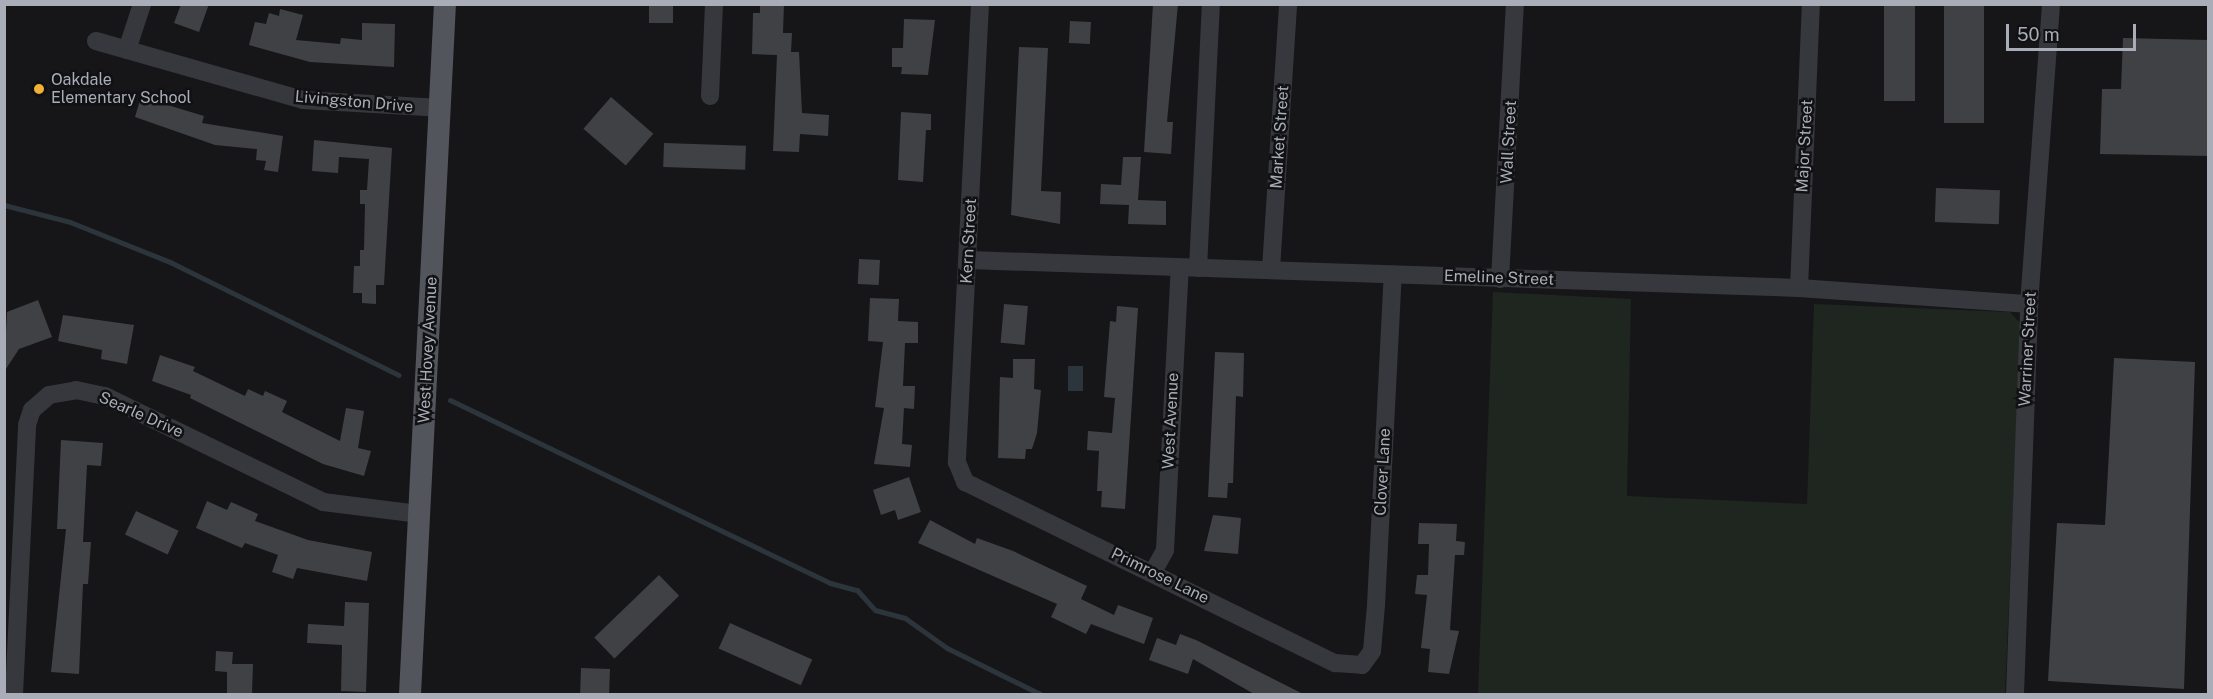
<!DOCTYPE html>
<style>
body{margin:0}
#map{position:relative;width:2213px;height:699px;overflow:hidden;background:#161618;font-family:"Public Sans",sans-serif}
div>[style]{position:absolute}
.green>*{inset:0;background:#1e261f}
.water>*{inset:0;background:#2c353c;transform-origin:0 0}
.stream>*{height:5px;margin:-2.5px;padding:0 2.5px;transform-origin:2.5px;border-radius:2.5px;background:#2c353c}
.building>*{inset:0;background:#404145;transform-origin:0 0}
.minor>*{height:18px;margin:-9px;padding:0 9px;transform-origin:9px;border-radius:9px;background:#37383d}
.major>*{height:22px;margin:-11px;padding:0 11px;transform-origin:11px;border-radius:11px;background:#53555c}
.dots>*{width:16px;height:16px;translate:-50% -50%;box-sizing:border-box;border:3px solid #111113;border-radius:50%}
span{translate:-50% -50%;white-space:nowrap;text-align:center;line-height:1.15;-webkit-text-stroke:5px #111113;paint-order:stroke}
.poi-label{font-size:16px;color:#a8adb8}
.left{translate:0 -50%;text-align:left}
.street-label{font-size:16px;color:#a8adb8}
.frame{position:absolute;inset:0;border:6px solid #a8adb8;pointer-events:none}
.scale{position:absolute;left:2006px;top:24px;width:130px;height:27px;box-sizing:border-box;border:3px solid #a8adb8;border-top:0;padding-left:8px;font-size:18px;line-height:21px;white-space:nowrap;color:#a8adb8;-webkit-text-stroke:4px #111113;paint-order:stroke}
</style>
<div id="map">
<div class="green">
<div style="clip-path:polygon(1493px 292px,1631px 299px,1627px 496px,1807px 504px,1814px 304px,2010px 312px,2021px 324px,2005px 694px,1478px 694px)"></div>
</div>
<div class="water">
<div style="left:1068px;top:366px;width:15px;height:25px"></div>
</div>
<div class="stream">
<div style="left:4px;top:205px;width:68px;rotate:14.4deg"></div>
<div style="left:70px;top:222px;width:108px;rotate:21.8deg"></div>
<div style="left:170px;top:262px;width:255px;rotate:26.3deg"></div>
<div style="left:450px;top:400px;width:422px;rotate:25.7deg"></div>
<div style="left:830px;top:583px;width:28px;rotate:15deg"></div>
<div style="left:857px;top:590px;width:27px;rotate:48deg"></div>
<div style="left:875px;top:610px;width:31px;rotate:15deg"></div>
<div style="left:905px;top:618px;width:52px;rotate:35.5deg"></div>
<div style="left:947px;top:648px;width:104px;rotate:26.3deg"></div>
</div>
<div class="building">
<div style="clip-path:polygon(181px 4px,209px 4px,199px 32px,174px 23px)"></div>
<div style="left:649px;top:4px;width:24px;height:19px"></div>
<div style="clip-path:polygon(760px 4px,784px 4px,783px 33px,792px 33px,791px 52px,799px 52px,802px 113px,829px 115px,828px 136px,800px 134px,799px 152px,773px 151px,777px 55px,752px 54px,753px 13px,760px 13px)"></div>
<div style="clip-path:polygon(1153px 4px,1178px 4px,1167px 122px,1173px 122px,1171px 154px,1144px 152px)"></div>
<div style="left:1884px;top:4px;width:31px;height:97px"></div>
<div style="left:1944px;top:4px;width:40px;height:119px"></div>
<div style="clip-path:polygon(280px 9px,303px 15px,296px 40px,340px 44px,341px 38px,362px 40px,362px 23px,395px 24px,394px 67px,310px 62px,249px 45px,255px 22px,266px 24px,269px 13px,279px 16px)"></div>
<div style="clip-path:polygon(904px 19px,935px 20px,928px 75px,901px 74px,902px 67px,892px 67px,892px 48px,903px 48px)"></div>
<div style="left:1070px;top:21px;width:21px;height:22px;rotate:3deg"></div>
<div style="clip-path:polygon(2123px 38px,2208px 40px,2208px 156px,2100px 154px,2102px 89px,2121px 89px)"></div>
<div style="clip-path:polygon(1019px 47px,1048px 48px,1041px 191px,1061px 192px,1060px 224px,1011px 215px)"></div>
<div style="clip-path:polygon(141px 97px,204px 116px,202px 123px,283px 136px,278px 172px,264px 170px,266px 161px,256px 160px,257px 149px,215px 145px,135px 117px)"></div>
<div style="left:611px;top:97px;width:56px;height:42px;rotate:41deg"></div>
<div style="clip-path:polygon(901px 112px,931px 114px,931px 130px,926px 130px,923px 182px,898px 180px)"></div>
<div style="clip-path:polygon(314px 140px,392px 148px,384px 285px,376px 285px,376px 304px,362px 303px,362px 293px,353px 293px,354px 266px,360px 266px,360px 250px,364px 250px,365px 204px,360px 204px,360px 190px,367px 190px,369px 159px,339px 157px,338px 173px,312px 171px)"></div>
<div style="left:664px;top:143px;width:82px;height:24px;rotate:2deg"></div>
<div style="clip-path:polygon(1123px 157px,1141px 157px,1138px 200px,1166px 201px,1166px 225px,1128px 224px,1129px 205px,1100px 204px,1101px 184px,1121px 185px)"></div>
<div style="left:1936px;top:188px;width:64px;height:34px;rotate:2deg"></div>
<div style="left:859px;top:259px;width:21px;height:25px;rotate:3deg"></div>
<div style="clip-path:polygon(870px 298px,899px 299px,898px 321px,918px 322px,918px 343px,905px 343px,903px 386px,915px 386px,914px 409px,904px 408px,902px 444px,912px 445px,910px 467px,874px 464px,884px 408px,875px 407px,883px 342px,868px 341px)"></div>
<div style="clip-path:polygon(38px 300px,52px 337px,19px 349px,4px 372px,7px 312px)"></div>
<div style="left:1004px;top:304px;width:24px;height:39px;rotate:5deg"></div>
<div style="clip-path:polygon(1117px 306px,1138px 308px,1125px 509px,1101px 507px,1102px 491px,1097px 491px,1099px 451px,1087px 450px,1088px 431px,1112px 433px,1115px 398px,1104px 397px,1110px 321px,1116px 322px)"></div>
<div style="clip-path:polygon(63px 315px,134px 325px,127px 364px,101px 359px,102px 350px,58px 341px)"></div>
<div style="clip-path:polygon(1215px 352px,1244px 353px,1243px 397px,1236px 396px,1233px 483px,1228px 483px,1227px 498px,1208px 497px)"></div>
<div style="clip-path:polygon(160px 355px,195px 367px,193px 371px,245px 396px,248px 389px,263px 396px,265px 391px,287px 401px,282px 412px,340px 441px,346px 408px,364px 411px,358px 448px,371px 451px,364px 476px,323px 464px,190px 398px,191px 395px,152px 381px)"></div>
<div style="clip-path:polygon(2114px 358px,2195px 362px,2184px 689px,2048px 681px,2057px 523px,2105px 525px)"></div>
<div style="clip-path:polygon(1013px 359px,1035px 359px,1034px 389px,1041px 390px,1037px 433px,1032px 449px,1026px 449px,1025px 459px,998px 458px,1000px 377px,1013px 378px)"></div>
<div style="clip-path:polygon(61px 440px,103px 443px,101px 466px,87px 465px,83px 542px,91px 542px,88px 584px,83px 584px,79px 674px,51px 672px,66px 529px,57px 529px)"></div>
<div style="clip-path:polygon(909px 477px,921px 512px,898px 520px,895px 510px,881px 515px,873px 490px)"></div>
<div style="clip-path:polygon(207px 501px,227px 510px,231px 502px,258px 514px,255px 521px,308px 540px,372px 552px,367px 581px,297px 568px,293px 579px,272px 572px,278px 555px,245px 543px,242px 548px,196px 528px)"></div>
<div style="left:136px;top:511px;width:47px;height:26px;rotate:25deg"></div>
<div style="clip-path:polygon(1213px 515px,1241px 518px,1238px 554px,1204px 551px)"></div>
<div style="clip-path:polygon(930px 520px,975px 544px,977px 538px,1013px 551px,1087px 586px,1081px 599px,1114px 615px,1118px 605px,1153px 618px,1144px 644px,1091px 624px,1086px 634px,1051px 617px,1057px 604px,918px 543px)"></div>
<div style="clip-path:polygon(1419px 523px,1457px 524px,1456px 541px,1465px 542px,1464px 555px,1455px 555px,1450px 630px,1459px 631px,1449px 674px,1428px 672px,1430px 649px,1421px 648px,1427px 595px,1415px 594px,1417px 575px,1428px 575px,1429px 544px,1418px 544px)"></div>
<div style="left:659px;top:575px;width:29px;height:90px;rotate:46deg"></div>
<div style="clip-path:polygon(345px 602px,369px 603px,366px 692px,341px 691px,342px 645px,307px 643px,308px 624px,344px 626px)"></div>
<div style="left:730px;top:623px;width:90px;height:28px;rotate:24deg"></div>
<div style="clip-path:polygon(1180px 634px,1196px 640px,1303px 694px,1254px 694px,1193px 659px,1188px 674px,1149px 660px,1157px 638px,1176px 645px)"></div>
<div style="clip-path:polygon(216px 651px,233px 652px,232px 664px,253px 664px,252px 694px,227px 694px,227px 672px,215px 671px)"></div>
<div style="left:581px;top:668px;width:29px;height:26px;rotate:2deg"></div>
</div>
<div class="minor">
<div style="left:980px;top:4px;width:459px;rotate:92.9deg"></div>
<div style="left:957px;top:462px;width:22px;rotate:68deg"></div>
<div style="left:965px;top:482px;width:412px;rotate:26.1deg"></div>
<div style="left:1335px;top:663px;width:27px;rotate:4deg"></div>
<div style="left:1362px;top:665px;width:17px;rotate:-54deg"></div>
<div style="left:1372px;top:651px;width:46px;rotate:-85deg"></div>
<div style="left:1376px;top:605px;width:331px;rotate:-87.1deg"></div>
<div style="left:96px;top:41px;width:215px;rotate:15.9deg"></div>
<div style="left:303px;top:100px;width:137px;rotate:3.3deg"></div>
<div style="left:127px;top:50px;width:48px;rotate:-71.9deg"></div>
<div style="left:710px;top:96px;width:92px;rotate:-87.5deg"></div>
<div style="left:968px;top:260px;width:831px;rotate:1.93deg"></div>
<div style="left:1799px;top:288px;width:231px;rotate:4deg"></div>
<div style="left:1198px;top:268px;width:264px;rotate:-87.2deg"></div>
<div style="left:1271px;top:269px;width:266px;rotate:-86.3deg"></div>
<div style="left:1500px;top:279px;width:275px;rotate:-86.9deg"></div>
<div style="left:1799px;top:288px;width:284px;rotate:-87.6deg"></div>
<div style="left:1153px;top:572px;width:25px;rotate:-61deg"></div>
<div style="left:1165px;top:550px;width:283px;rotate:-87deg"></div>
<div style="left:14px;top:694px;width:269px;rotate:-87.2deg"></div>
<div style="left:27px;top:425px;width:16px;rotate:-72deg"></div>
<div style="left:32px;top:410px;width:23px;rotate:-41deg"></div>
<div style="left:49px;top:395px;width:27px;rotate:-10deg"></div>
<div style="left:76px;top:390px;width:30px;rotate:12deg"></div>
<div style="left:105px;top:396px;width:242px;rotate:25.9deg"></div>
<div style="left:323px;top:502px;width:98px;rotate:7.1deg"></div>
<div style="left:2015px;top:694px;width:390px;rotate:-87.9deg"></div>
<div style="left:2029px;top:304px;width:301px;rotate:-85.8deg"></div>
</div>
<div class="major">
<div style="left:410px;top:694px;width:691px;rotate:-87.1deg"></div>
</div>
<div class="dots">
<div style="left:39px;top:89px;background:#f2b134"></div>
</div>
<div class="poi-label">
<span class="left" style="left:51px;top:89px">Oakdale<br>Elementary School</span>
</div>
<div class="street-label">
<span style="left:354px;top:102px;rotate:5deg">Livingston Drive</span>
<span style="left:1280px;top:137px;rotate:-86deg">Market Street</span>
<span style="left:1509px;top:142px;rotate:-87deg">Wall Street</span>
<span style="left:1805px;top:146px;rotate:-87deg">Major Street</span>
<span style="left:969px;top:241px;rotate:-87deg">Kern Street</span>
<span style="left:1499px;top:278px;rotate:2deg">Emeline Street</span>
<span style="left:2028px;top:349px;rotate:-87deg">Warriner Street</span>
<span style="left:428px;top:350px;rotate:-87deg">West Hovey Avenue</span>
<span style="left:141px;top:415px;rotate:24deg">Searle Drive</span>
<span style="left:1171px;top:421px;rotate:-87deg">West Avenue</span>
<span style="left:1383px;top:472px;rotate:-87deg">Clover Lane</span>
<span style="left:1160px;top:576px;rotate:26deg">Primrose Lane</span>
</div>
<div class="frame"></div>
<div class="scale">50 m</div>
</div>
